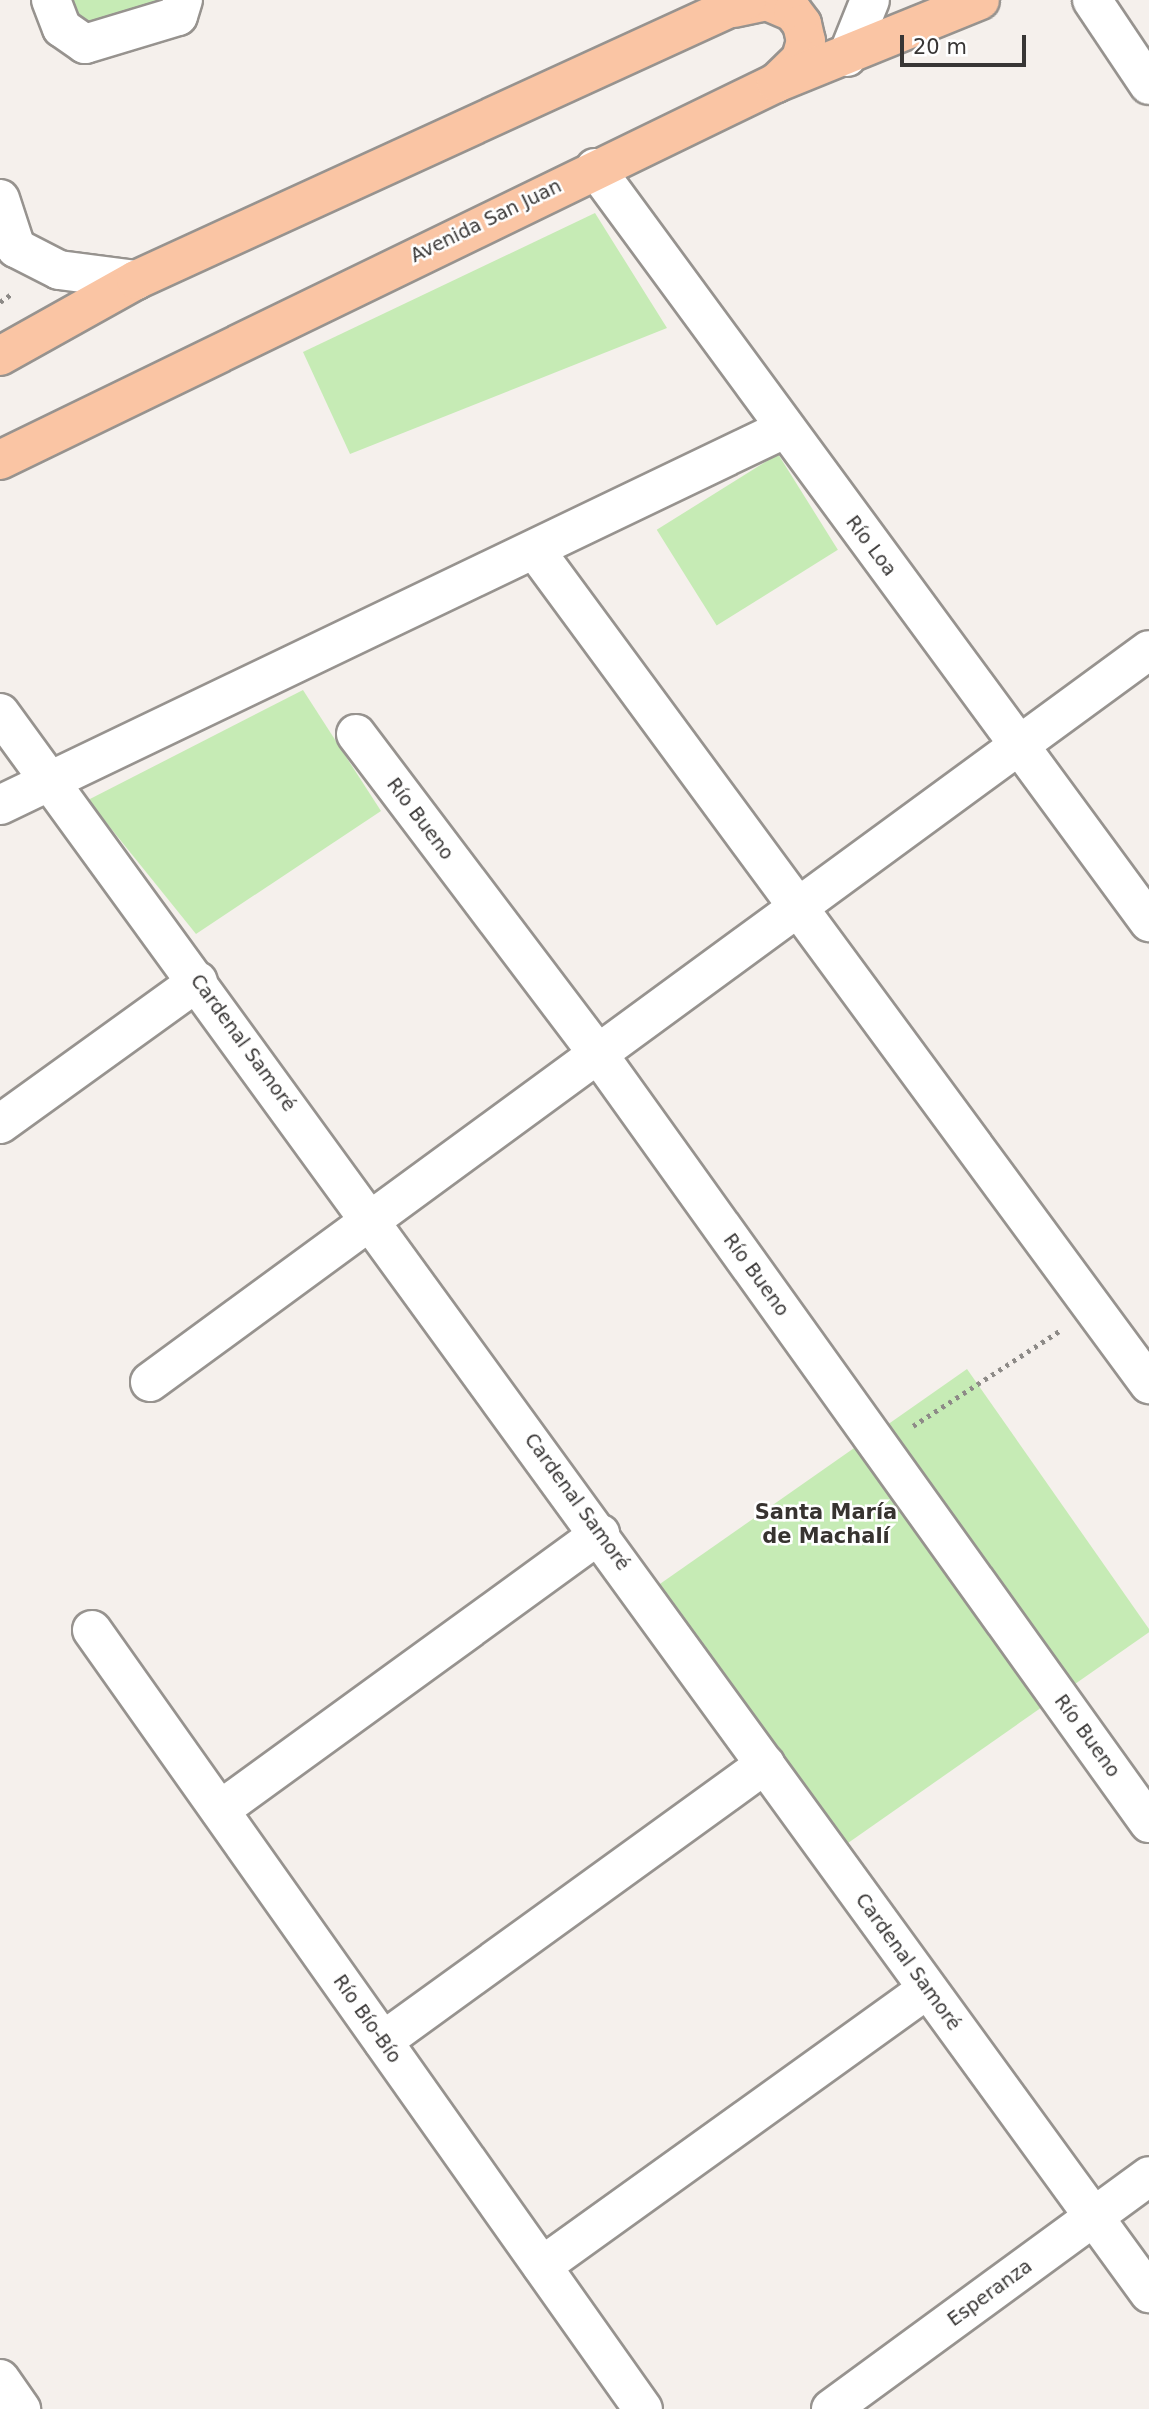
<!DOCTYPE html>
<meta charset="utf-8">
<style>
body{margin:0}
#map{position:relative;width:1149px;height:2409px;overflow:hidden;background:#f5f0ec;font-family:"DejaVu Sans",sans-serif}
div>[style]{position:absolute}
.green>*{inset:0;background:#c6ebb5;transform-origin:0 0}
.path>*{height:4.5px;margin-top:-2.25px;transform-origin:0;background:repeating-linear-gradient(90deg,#8d8a87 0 3.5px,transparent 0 8.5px)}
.roads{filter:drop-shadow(2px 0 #97938f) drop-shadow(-2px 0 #97938f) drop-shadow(0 2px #97938f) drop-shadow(0 -2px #97938f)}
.minor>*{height:38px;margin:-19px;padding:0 19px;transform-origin:19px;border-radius:19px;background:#fff}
.major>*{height:38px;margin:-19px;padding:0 19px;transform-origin:19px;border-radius:19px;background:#fac5a4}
span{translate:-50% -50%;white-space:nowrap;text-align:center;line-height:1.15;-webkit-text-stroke:5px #fff;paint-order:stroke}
.street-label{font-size:19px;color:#383635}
.neighbourhood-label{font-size:21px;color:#373330;font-weight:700}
.scale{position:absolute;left:900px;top:35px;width:126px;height:32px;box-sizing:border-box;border:4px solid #383635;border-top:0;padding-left:9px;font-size:21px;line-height:24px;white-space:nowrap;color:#383635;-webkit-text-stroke:5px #fff;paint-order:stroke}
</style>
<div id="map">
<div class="green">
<div style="clip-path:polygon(51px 0,183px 0,85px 44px)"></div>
<div style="clip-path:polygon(595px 213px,667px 328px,350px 454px,303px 352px)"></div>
<div style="left:778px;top:454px;width:113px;height:143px;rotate:58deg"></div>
<div style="clip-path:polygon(303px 690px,381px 811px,196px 934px,88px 800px)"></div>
<div style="left:967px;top:1369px;width:320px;height:378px;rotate:55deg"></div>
</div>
<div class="path">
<div style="left:0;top:302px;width:16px;rotate:-35deg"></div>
<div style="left:913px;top:1426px;width:176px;rotate:-33deg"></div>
</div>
<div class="roads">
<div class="minor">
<div style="left:51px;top:0;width:30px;rotate:69deg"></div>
<div style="left:62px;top:28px;width:28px;rotate:35deg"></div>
<div style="left:85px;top:44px;width:97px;rotate:-16.8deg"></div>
<div style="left:178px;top:16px;width:17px;rotate:-73deg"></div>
<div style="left:1092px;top:0;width:102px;rotate:56.2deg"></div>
<div style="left:847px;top:57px;width:61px;rotate:-68deg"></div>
<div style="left:595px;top:168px;width:936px;rotate:53.69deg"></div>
<div style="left:0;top:199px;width:52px;rotate:71.9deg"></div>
<div style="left:16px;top:248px;width:48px;rotate:27.1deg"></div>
<div style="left:59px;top:270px;width:78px;rotate:7.4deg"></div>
<div style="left:535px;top:550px;width:1036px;rotate:53.64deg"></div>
<div style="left:0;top:713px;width:1954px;rotate:53.97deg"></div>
<div style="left:356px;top:734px;width:401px;rotate:52.9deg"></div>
<div style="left:598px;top:1054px;width:946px;rotate:54.38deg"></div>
<div style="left:0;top:805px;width:870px;rotate:-25.62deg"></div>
<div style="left:0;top:1124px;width:244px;rotate:-35.8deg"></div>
<div style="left:150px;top:1382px;width:1238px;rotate:-36.23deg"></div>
<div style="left:92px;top:1630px;width:954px;rotate:54.73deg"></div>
<div style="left:220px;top:1810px;width:470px;rotate:-36deg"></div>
<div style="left:383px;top:2041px;width:472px;rotate:-35.9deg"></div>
<div style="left:542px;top:2266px;width:474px;rotate:-35.7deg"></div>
<div style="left:0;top:2379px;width:37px;rotate:55deg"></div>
<div style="left:831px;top:2409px;width:394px;rotate:-36.2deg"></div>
</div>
<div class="major">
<div style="left:734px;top:8px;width:34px;rotate:-12deg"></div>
<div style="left:767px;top:1px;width:28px;rotate:23deg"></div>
<div style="left:793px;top:12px;width:15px;rotate:53deg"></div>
<div style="left:802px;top:24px;width:17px;rotate:77deg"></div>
<div style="left:806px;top:41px;width:19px;rotate:106deg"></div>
<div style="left:801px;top:59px;width:35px;rotate:136deg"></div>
<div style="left:0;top:356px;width:156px;rotate:-29.2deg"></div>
<div style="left:136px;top:280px;width:672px;rotate:-24.62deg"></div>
<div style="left:0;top:460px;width:863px;rotate:-25.91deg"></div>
<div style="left:776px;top:83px;width:220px;rotate:-22.1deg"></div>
</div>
</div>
<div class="street-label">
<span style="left:486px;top:221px;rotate:-26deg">Avenida San Juan</span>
<span style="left:871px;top:546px;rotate:53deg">Río Loa</span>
<span style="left:420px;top:819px;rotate:53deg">Río Bueno</span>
<span style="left:243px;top:1043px;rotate:54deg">Cardenal Samoré</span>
<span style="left:756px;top:1275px;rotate:54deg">Río Bueno</span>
<span style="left:577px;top:1502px;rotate:54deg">Cardenal Samoré</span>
<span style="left:1087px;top:1736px;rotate:54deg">Río Bueno</span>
<span style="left:908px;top:1962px;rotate:54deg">Cardenal Samoré</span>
<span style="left:367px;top:2019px;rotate:55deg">Río Bío-Bío</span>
<span style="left:990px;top:2293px;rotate:-36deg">Esperanza</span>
</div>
<div class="neighbourhood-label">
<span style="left:826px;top:1524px">Santa María<br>de Machalí</span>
</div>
<div class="scale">20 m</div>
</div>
